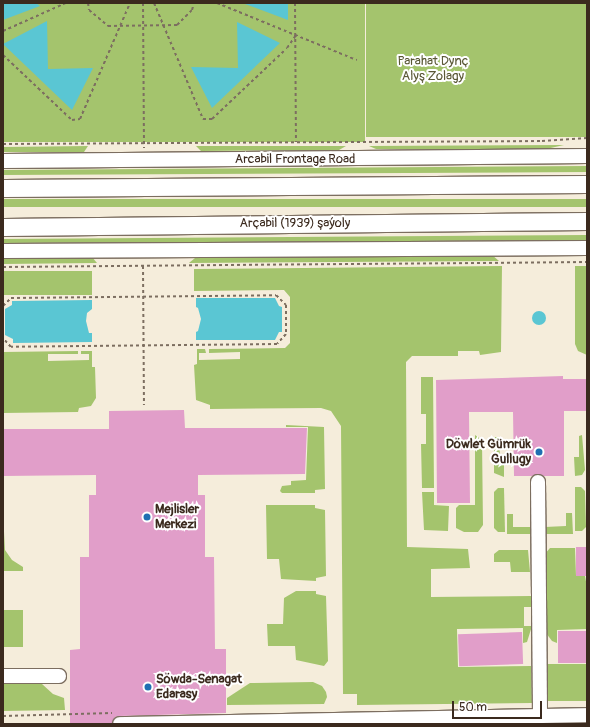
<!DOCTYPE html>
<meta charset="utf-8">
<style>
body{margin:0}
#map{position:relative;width:590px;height:727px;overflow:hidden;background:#f5eddb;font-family:Pangolin,sans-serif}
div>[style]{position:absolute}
.green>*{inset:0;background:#a4c46d;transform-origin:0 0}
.water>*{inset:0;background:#5ac6d3}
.round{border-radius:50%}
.building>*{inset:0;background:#e19ec9;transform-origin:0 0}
.path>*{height:2px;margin-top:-1px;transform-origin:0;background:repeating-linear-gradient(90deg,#7c6e60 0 3px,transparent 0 6px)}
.roads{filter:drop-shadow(1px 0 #7c6e60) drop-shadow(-1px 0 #7c6e60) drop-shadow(0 1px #7c6e60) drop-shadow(0 -1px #7c6e60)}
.minor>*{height:14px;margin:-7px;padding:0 7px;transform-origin:7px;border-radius:7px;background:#fff}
.major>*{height:17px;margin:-8.5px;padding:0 8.5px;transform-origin:8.5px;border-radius:8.5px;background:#fff}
.dots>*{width:11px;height:11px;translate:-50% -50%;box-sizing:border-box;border:2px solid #fff;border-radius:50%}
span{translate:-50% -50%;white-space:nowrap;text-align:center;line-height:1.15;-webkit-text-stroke:4px #fff;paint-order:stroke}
.park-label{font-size:13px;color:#5a5836}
.street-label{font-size:13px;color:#3b2a1e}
.poi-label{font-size:13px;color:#3b2a1e;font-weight:700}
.right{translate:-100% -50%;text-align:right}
.left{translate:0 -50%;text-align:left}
.frame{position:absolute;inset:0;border:4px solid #3b2a1e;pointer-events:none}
.scale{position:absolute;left:452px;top:701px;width:90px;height:18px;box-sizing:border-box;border:2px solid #3b2a1e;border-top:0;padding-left:5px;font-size:12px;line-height:14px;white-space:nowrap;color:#3b2a1e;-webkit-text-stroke:3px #fff;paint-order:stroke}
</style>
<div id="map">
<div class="green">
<div style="left:3px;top:3px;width:362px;height:139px"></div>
<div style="left:366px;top:3px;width:221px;height:134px"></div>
<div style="clip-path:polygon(564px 145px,546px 149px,376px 149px,369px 146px)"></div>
<div style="clip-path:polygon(88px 146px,84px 152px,3px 152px,3px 147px)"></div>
<div style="clip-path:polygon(196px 146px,346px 146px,339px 150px,201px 151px)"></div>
<div style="clip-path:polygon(587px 166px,587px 172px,3px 175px,3px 170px)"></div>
<div style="left:587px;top:199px;width:8px;height:584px;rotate:90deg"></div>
<div style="clip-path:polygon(587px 235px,587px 240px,3px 243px,3px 239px)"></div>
<div style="clip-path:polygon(492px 255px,499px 261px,189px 263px,195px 258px)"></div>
<div style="clip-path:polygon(92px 257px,97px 263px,3px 264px,3px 259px)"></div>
<div style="clip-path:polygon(502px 266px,501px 352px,480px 355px,479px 351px,458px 351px,458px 356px,412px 356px,406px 362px,407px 547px,468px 549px,470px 568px,431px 569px,431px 597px,531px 596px,531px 607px,524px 607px,524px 626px,532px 626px,527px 642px,523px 643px,523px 628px,457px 629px,458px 667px,531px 666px,532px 703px,357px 705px,357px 694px,343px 694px,341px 426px,331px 411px,321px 408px,210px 409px,210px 405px,196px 400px,194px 365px,197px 364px,197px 349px,205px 349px,206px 353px,199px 353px,199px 360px,240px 359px,240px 352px,209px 353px,209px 349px,285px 348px,290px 343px,290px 297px,284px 290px,194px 291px,194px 269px)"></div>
<div style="clip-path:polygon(575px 266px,587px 266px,587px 355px,578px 351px,575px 344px)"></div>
<div style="left:3px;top:271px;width:89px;height:24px"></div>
<div style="clip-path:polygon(78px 351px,78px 354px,48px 354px,48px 361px,89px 360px,89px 354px,81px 354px,81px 351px,92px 351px,92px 367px,95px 367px,96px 398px,91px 406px,79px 408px,78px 412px,3px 413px,3px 352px)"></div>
<div style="clip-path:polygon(421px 377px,433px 377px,434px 488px,422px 488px,421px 444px,426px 444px,426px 414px,421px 414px)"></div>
<div style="clip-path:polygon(286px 425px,324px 427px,325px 489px,315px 490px,315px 493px,282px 493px,280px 491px,282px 486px,291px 485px,291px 481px,306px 480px,308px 427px,286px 427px)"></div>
<div style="clip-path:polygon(475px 435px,482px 440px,483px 525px,478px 532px,464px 532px,456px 528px,456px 508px,459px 505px,475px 505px)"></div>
<div style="clip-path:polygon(582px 435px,585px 470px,582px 475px,575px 476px,574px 457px,579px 457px,579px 436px)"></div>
<div style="clip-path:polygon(494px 437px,499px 437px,500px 458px,504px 458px,504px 477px,494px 473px)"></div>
<div style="clip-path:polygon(575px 487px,581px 487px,585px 491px,586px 527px,582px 531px,575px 531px)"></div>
<div style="clip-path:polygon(498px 488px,504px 488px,505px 532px,498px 532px,494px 528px,494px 492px)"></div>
<div style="clip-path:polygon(422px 492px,434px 492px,434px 505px,449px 506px,448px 531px,424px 530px)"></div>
<div style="clip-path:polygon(266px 505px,315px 505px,315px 508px,325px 510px,326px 576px,316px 578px,316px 581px,281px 579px,279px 559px,267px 559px)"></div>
<div style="clip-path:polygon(3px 513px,5px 550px,12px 560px,23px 567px,23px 571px,3px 571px)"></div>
<div style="clip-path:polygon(566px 513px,572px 513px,573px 534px,545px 534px,545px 527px,566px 526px)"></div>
<div style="clip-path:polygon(507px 514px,513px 514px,513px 527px,534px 527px,535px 534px,507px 534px)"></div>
<div style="clip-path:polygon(550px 548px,575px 548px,576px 576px,585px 576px,587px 587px,587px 629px,557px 630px,557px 643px,552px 641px,546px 633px,544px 555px)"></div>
<div style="clip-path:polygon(499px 550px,528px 550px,530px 572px,511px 572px,510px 562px,494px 562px,494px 554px)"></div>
<div style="clip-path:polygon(296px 591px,316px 591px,316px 594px,326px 596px,328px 661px,324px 666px,296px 660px,295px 646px,268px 646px,267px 624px,283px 624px,284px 598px)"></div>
<div style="left:3px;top:610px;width:20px;height:37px"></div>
<div style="left:587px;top:664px;width:37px;height:41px;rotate:90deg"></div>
<div style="clip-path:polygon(313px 682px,322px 686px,326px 692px,327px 697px,324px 704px,227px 705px,227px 698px,250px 683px)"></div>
<div style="clip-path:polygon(3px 684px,42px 684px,53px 694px,64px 698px,65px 710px,3px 711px)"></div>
</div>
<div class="water">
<div style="clip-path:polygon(3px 3px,36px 3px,40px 6px,3px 20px)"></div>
<div style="clip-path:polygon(246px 3px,288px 3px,288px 20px,245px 4px)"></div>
<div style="clip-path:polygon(47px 21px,48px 69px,93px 68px,72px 110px,3px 44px)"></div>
<div style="clip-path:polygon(237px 22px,280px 43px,212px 108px,191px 67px,238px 68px)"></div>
<div style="clip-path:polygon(196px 298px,275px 298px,279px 306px,282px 307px,282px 332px,279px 332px,275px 340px,196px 340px,196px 332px,198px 331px,201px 319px,198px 308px,196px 307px)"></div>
<div style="clip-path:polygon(92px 300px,92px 309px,87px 313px,86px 321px,89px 333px,92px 333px,92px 342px,13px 343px,13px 339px,5px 335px,5px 309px,12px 305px,12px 301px)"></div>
<div class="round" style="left:532px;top:311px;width:14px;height:14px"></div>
</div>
<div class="building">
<div style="clip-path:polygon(563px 376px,563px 379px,587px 379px,587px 411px,564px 411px,564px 476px,544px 476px,538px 474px,532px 476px,514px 476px,513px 412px,469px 412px,470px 503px,437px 503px,436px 380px)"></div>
<div style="clip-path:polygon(184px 410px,185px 428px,307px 428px,305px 474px,198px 475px,198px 495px,205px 495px,205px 557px,214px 557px,215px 649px,226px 649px,226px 713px,120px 716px,115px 717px,112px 724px,70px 724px,70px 650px,80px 649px,80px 557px,89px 557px,89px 495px,96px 495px,96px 475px,3px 476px,3px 429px,109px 429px,109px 411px)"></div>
<div style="left:576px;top:547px;width:11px;height:29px"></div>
<div style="left:587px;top:631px;width:32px;height:29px;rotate:90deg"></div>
<div style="left:522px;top:632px;width:32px;height:64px;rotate:88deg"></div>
</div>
<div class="path">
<div style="left:88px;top:3px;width:7px;rotate:82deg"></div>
<div style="left:89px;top:10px;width:25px;rotate:40deg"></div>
<div style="left:108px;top:26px;width:69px;rotate:-0.8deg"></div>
<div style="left:177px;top:25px;width:21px;rotate:-45deg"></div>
<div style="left:192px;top:10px;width:7px;rotate:-74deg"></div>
<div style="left:143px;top:3px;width:145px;rotate:89.6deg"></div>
<div style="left:154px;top:3px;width:126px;rotate:67.1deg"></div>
<div style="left:203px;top:119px;width:9px"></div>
<div style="left:212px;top:119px;width:103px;rotate:-43.4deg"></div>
<div style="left:287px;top:48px;width:16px;rotate:-55deg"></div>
<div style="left:217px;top:3px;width:151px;rotate:22.2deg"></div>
<div style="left:295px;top:3px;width:139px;rotate:89.6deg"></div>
<div style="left:3px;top:31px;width:69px;rotate:-24deg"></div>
<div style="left:3px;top:55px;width:95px;rotate:43.3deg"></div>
<div style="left:72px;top:120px;width:8px;rotate:-7deg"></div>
<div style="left:80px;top:119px;width:126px;rotate:-66.7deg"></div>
<div style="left:3px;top:144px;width:539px;rotate:-0.32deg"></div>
<div style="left:542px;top:141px;width:45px;rotate:-3.8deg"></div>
<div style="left:143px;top:266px;width:139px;rotate:89.6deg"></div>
<div style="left:3px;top:267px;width:584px;rotate:-0.49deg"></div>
<div style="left:3px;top:306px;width:11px;rotate:-45deg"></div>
<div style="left:11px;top:298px;width:265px;rotate:-0.6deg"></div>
<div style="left:276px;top:295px;width:14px;rotate:45deg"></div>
<div style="left:286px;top:305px;width:29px;rotate:90deg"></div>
<div style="left:286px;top:334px;width:13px;rotate:132deg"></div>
<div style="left:277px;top:344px;width:266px;rotate:179.4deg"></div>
<div style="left:11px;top:347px;width:12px;rotate:-132deg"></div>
<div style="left:3px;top:716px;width:109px;rotate:-1.6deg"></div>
</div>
<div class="roads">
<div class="minor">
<div style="left:3px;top:161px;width:584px;rotate:-0.49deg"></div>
<div style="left:3px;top:251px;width:584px;rotate:-0.29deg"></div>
<div style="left:538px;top:482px;width:234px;rotate:89.5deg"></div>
<div style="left:3px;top:676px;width:56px"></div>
<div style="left:120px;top:724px;width:467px;rotate:-1.1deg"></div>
</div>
<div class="major">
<div style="left:3px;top:188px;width:584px;rotate:-0.39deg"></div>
<div style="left:3px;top:227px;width:584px;rotate:-0.59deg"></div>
</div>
</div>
<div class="dots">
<div style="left:539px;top:452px;background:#1f6fb2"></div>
<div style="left:147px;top:517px;background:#1f6fb2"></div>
<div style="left:148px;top:687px;background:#1f6fb2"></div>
</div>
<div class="park-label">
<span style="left:433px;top:69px">Parahat Dynç<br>Alyş Zolagy</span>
</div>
<div class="street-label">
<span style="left:295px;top:159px">Arcabil Frontage Road</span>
<span style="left:295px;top:223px">Arçabil (1939) şaýoly</span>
</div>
<div class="poi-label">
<span class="right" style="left:531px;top:452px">Döwlet Gümrük<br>Gullugy</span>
<span class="left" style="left:155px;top:517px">Mejlisler<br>Merkezi</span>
<span class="left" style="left:156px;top:687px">Söwda-Senagat<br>Edarasy</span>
</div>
<div class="frame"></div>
<div class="scale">50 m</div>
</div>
